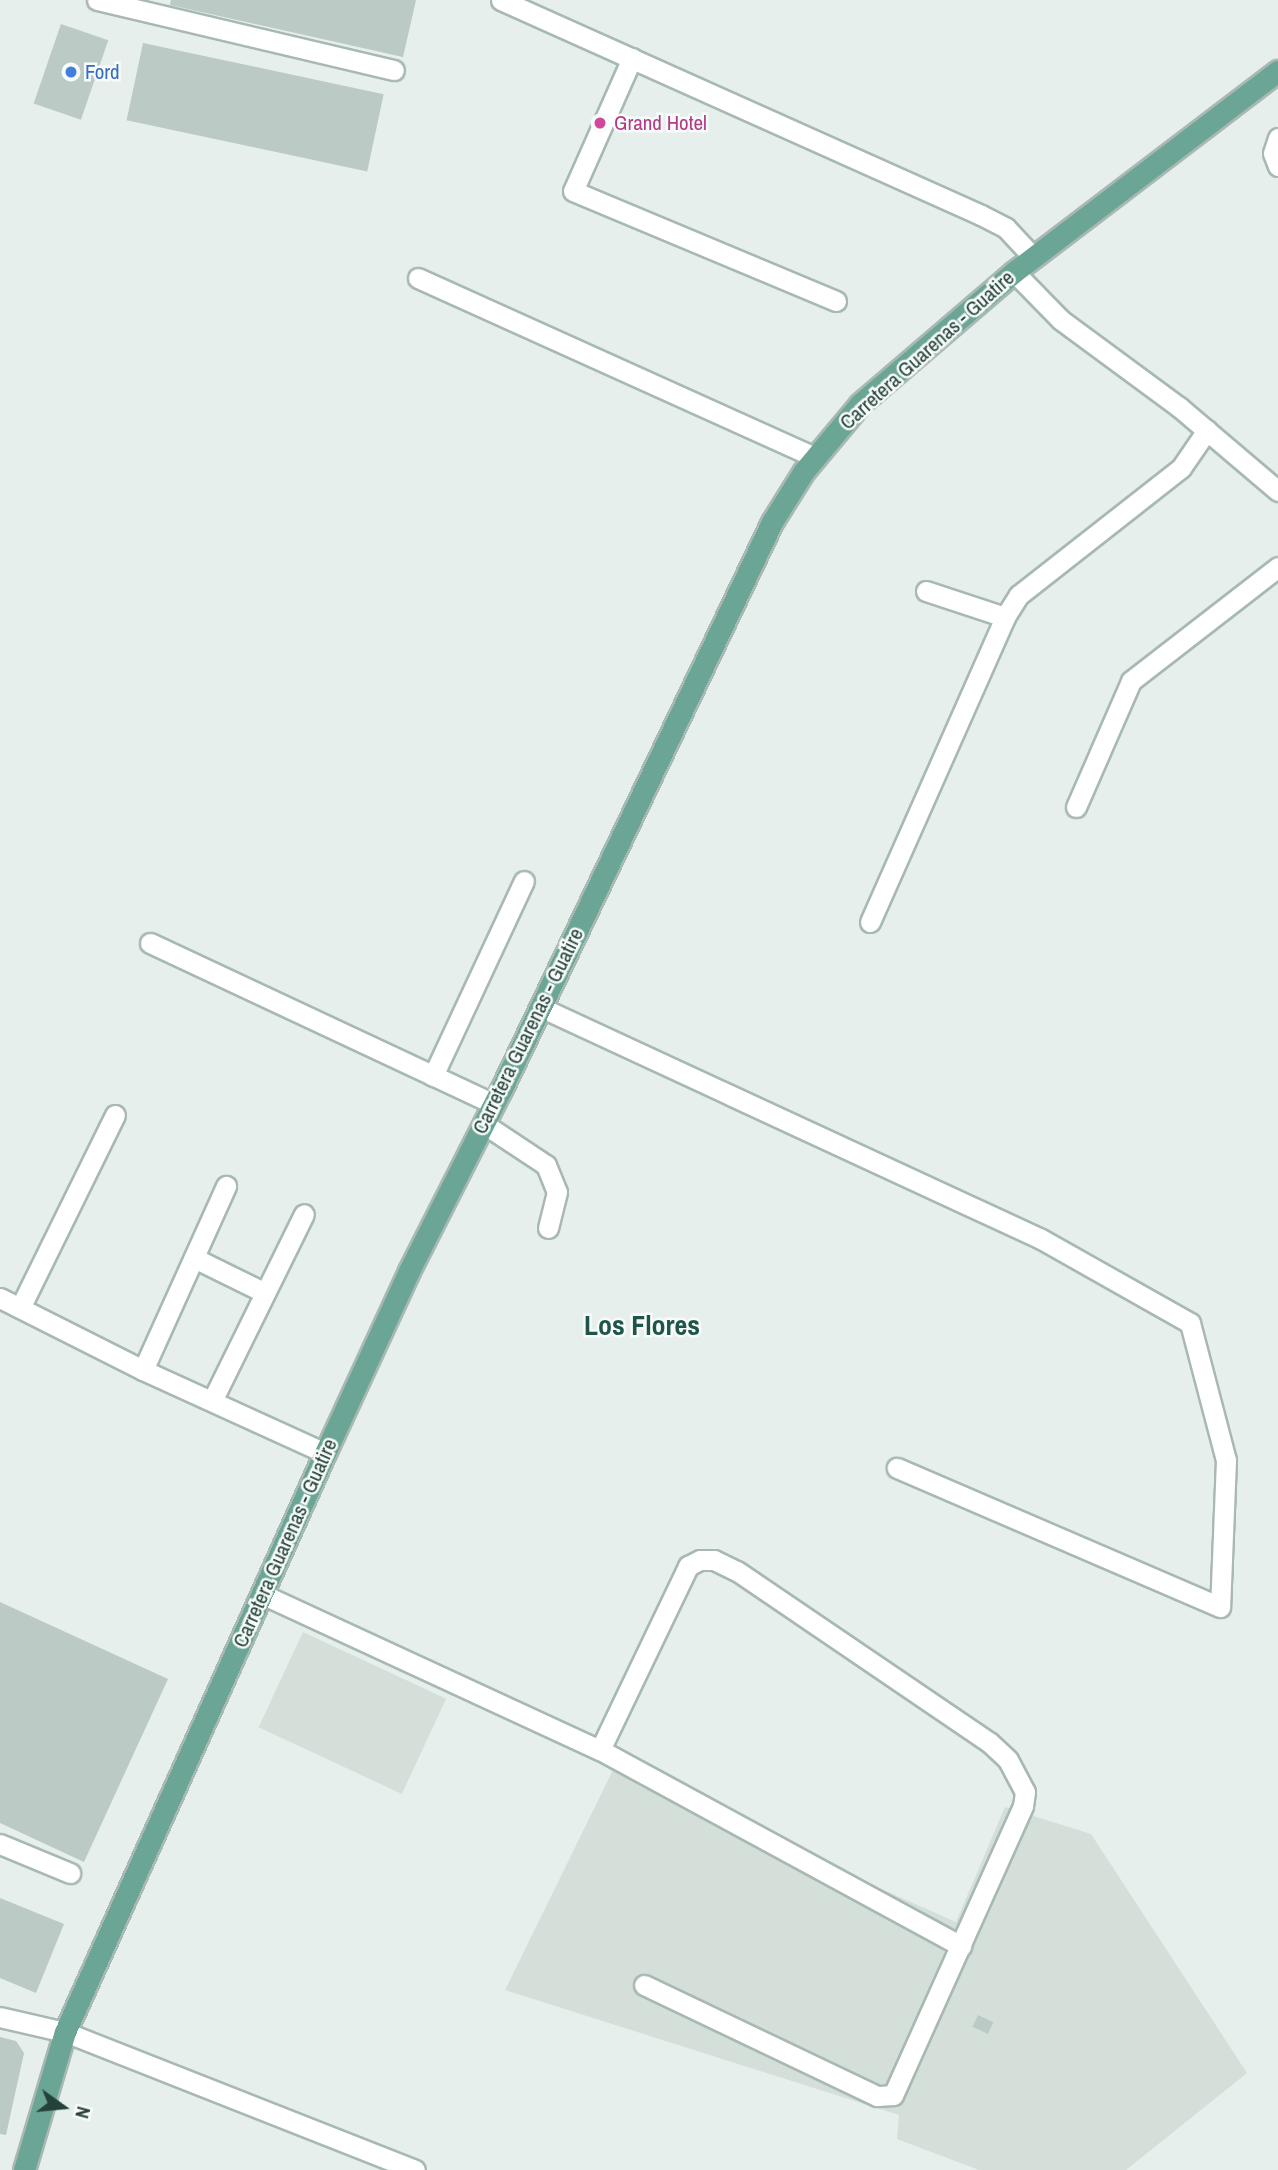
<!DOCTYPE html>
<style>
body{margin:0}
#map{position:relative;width:1278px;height:2170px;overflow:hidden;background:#e6efeb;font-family:"Archivo Narrow",sans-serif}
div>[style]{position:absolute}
.built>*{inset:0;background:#d4dfda;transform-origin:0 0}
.building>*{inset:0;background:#bbcac4;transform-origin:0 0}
.roads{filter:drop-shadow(2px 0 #a8b8b2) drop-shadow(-2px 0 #a8b8b2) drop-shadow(0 2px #a8b8b2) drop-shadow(0 -2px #a8b8b2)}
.minor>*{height:19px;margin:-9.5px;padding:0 9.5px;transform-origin:9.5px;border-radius:9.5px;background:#fff}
.major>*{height:21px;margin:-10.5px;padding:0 10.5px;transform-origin:10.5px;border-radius:10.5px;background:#6aa596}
.dots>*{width:19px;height:19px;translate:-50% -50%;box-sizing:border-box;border:4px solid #f7fbf9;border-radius:50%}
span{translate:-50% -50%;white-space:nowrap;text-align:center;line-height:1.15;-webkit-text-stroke:5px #f7fbf9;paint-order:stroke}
.shop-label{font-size:21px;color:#366cbe}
.left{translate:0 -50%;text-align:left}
.hotel-label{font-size:21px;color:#b23c85}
.street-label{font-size:21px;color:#24423a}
.district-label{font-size:28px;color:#1f5548;font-weight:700}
.north{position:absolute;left:28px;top:2072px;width:70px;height:70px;-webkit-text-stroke:5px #f7fbf9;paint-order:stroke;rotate:105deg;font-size:19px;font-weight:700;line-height:28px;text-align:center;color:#24423a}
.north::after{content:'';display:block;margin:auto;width:24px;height:32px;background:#24423a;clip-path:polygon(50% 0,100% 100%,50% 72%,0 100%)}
</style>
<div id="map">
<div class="built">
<div style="left:303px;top:1632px;width:158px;height:105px;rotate:25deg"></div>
<div style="clip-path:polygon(613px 1770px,956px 1922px,1005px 1807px,1091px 1834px,1247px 2073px,1126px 2170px,979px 2170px,897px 2139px,899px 2115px,505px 1990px)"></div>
</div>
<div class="building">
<div style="clip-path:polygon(171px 0,416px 0,403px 57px,170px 5px)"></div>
<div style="left:61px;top:24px;width:50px;height:84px;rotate:19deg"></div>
<div style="left:143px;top:43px;width:246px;height:79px;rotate:12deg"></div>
<div style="clip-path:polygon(0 1602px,168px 1679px,84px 1862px,0 1823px)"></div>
<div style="clip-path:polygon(0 1898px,64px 1924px,36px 1993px,0 1978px)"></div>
<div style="left:978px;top:2015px;width:17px;height:13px;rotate:25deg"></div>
<div style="clip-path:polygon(0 2037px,16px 2041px,24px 2053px,6px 2135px,0 2134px)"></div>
</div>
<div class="roads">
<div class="minor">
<div style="left:97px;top:0;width:305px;rotate:13.3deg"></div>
<div style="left:501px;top:0;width:526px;rotate:24.13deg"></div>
<div style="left:981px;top:215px;width:28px;rotate:27deg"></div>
<div style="left:1006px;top:228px;width:40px;rotate:47deg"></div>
<div style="left:632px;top:58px;width:145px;rotate:113.9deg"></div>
<div style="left:573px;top:191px;width:285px;rotate:22.7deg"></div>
<div style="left:1278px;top:138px;width:16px;rotate:108deg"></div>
<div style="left:1273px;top:153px;width:14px;rotate:69deg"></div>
<div style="left:1014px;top:272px;width:67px;rotate:45.6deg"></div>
<div style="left:1061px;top:320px;width:147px;rotate:36.4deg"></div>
<div style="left:1179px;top:407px;width:130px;rotate:40.3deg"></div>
<div style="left:418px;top:278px;width:435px;rotate:24.3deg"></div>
<div style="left:926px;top:591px;width:83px;rotate:18.2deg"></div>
<div style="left:1076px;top:807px;width:137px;rotate:-66.4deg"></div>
<div style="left:1131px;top:681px;width:186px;rotate:-37.8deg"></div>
<div style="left:870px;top:922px;width:334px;rotate:-66.1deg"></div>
<div style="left:1005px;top:617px;width:26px;rotate:-58deg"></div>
<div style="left:1019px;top:595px;width:206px;rotate:-38.1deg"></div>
<div style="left:1181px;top:468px;width:46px;rotate:-55.6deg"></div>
<div style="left:150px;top:943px;width:380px;rotate:25.1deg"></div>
<div style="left:540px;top:1007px;width:552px;rotate:24.85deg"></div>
<div style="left:1041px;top:1239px;width:171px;rotate:29.4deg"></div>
<div style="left:1190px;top:1323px;width:142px;rotate:75.3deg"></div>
<div style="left:1226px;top:1460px;width:147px;rotate:92.3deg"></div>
<div style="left:1220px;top:1607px;width:352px;rotate:-156.7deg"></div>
<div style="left:433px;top:1076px;width:215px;rotate:-65deg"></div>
<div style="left:484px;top:1124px;width:74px;rotate:33.5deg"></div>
<div style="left:546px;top:1165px;width:29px;rotate:68deg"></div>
<div style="left:557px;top:1192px;width:37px;rotate:104deg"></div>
<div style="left:194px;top:1258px;width:79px;rotate:26.2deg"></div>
<div style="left:0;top:1298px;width:160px;rotate:26.7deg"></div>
<div style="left:143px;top:1370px;width:200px;rotate:24.5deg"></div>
<div style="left:20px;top:1308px;width:215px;rotate:-63.8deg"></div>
<div style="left:143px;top:1370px;width:202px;rotate:-65.7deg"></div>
<div style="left:212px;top:1401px;width:208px;rotate:-63.8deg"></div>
<div style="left:262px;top:1594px;width:372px;rotate:24.8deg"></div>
<div style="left:600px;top:1750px;width:411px;rotate:28.5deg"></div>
<div style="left:600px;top:1750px;width:204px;rotate:-64.4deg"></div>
<div style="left:688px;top:1566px;width:13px;rotate:-27deg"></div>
<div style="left:700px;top:1560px;width:14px"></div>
<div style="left:714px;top:1560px;width:25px;rotate:26deg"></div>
<div style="left:737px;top:1571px;width:305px;rotate:34.2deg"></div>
<div style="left:989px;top:1742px;width:26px;rotate:43deg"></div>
<div style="left:1008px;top:1760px;width:36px;rotate:62deg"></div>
<div style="left:1025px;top:1792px;width:14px;rotate:98deg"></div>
<div style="left:1023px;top:1806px;width:317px;rotate:114.2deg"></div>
<div style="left:893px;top:2095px;width:16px;rotate:176deg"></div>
<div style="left:877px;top:2096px;width:258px;rotate:-154.5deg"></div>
<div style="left:0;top:1844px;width:76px;rotate:22.5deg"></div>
<div style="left:0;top:2017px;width:67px;rotate:13deg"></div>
<div style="left:65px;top:2032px;width:376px;rotate:21.5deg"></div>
</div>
<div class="major">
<div style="left:24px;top:2170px;width:144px;rotate:-73.5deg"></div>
<div style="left:65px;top:2032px;width:635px;rotate:-65.82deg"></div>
<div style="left:325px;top:1453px;width:200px;rotate:-65.2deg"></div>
<div style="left:409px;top:1271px;width:203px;rotate:-63.1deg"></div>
<div style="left:501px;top:1090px;width:629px;rotate:-64.49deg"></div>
<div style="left:772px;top:522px;width:60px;rotate:-57.9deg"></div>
<div style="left:804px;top:471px;width:87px;rotate:-50.1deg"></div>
<div style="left:860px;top:404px;width:203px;rotate:-40.6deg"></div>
<div style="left:1014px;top:272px;width:332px;rotate:-37.3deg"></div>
</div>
</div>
<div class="dots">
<div style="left:71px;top:72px;background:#3f7fe0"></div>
<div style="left:600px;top:123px;background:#d1479c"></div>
</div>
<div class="shop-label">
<span class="left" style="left:85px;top:72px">Ford</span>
</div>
<div class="hotel-label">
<span class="left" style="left:614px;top:123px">Grand Hotel</span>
</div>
<div class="street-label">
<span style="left:927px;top:350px;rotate:-42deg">Carretera Guarenas - Guatire</span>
<span style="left:528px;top:1031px;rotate:-64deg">Carretera Guarenas - Guatire</span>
<span style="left:285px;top:1543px;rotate:-66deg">Carretera Guarenas - Guatire</span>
</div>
<div class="district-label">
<span style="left:642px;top:1325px">Los Flores</span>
</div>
<div class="north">N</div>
</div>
